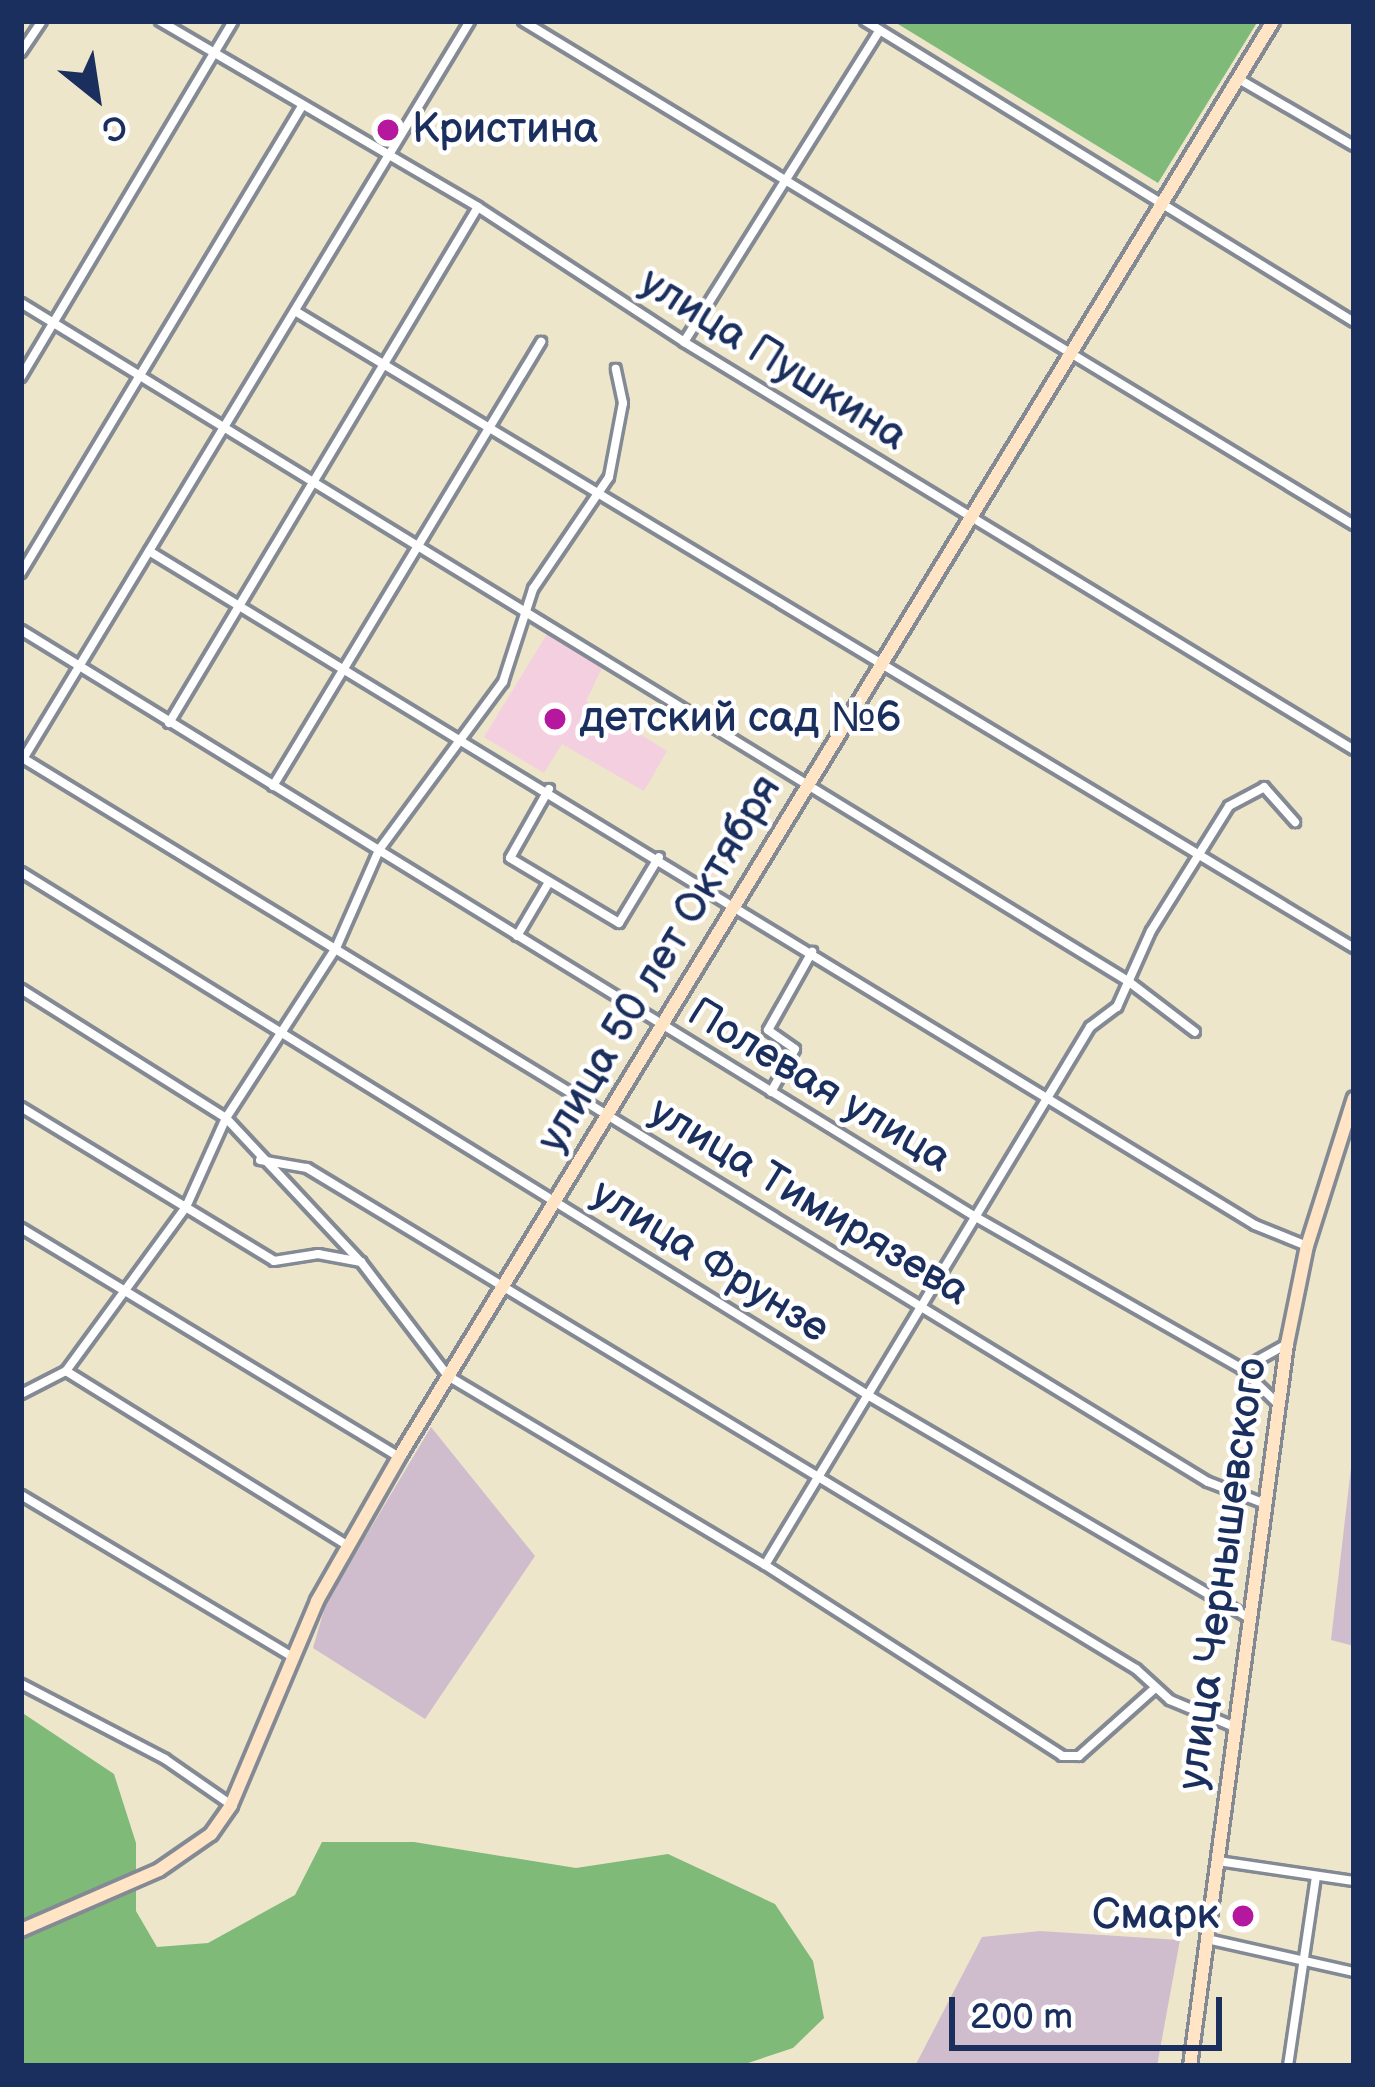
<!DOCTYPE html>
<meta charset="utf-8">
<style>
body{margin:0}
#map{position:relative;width:1375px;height:2087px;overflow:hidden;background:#eee6cb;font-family:"Balsamiq Sans",sans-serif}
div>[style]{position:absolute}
.built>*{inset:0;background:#f3cfdf}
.industrial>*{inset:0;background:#cfbdce}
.forest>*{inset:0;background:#7fba79}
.roads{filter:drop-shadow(3px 0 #848a94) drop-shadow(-3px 0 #848a94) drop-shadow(0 3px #848a94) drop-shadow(0 -3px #848a94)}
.street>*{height:8px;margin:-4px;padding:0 4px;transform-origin:4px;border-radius:4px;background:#fff}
.secondary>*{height:12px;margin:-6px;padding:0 6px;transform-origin:6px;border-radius:6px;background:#ffe4c6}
.dots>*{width:33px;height:33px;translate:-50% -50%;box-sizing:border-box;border:6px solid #fff;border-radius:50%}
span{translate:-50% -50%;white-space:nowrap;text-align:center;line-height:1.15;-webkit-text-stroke:9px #fff;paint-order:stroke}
.poi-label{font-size:42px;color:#1b2f5e}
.left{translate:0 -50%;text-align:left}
.right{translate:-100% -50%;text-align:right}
.street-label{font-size:42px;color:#1b2f5e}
.frame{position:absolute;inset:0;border:24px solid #1b2f5e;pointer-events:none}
.north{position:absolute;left:36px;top:36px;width:120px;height:120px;-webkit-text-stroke:9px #fff;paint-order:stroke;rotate:150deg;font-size:33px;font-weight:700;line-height:48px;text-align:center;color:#1b2f5e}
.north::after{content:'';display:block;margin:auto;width:42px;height:54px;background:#1b2f5e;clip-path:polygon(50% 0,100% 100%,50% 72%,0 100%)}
.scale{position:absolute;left:949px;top:1997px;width:273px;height:54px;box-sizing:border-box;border:6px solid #1b2f5e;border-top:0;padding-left:15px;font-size:36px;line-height:42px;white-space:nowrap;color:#1b2f5e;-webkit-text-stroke:9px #fff;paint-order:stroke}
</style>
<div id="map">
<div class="built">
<div style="clip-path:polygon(547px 634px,602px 668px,586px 701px,667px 751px,644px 791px,562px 744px,544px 773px,484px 737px)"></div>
</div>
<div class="industrial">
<div style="clip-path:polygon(431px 1427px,535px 1556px,425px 1719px,313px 1648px,326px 1603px)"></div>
<div style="clip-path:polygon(1354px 1442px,1354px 1646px,1331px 1640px)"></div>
<div style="clip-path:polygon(1040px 1931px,1180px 1940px,1157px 2066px,915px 2066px,982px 1937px)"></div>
</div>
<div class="forest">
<div style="clip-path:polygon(893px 21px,1258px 21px,1158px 183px)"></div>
<div style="clip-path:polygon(21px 1712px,114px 1774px,136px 1843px,136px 1911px,157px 1947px,208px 1943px,295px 1895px,322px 1842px,414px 1842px,576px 1868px,668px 1854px,775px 1904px,813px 1961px,824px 2018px,793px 2048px,739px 2066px,21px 2066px)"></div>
</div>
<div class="roads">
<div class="street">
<div style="left:160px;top:21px;width:368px;rotate:30.3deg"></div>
<div style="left:478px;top:207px;width:246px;rotate:33.2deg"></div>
<div style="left:684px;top:342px;width:784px;rotate:31.34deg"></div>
<div style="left:523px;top:21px;width:972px;rotate:31.24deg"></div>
<div style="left:865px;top:21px;width:574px;rotate:31.61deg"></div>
<div style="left:21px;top:52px;width:37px;rotate:-56deg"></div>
<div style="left:1237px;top:78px;width:135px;rotate:30.2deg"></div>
<div style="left:21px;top:303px;width:1298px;rotate:31.49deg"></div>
<div style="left:1128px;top:981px;width:84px;rotate:37.3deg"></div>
<div style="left:295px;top:311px;width:1236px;rotate:31.03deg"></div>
<div style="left:684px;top:342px;width:368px;rotate:-57.9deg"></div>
<div style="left:21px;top:377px;width:414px;rotate:-59.2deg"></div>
<div style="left:149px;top:551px;width:1295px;rotate:31.36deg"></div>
<div style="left:1255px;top:1225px;width:56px;rotate:22deg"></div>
<div style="left:21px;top:573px;width:545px;rotate:-58.96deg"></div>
<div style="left:21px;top:630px;width:1119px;rotate:31.59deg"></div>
<div style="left:974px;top:1216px;width:309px;rotate:29.7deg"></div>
<div style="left:1242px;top:1369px;width:49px;rotate:44.2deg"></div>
<div style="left:169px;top:723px;width:601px;rotate:-59.09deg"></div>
<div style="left:21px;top:757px;width:1391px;rotate:31.42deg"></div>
<div style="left:1208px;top:1482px;width:59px;rotate:20.9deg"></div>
<div style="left:23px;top:759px;width:863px;rotate:-58.8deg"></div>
<div style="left:273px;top:786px;width:519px;rotate:-58.88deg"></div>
<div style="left:549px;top:789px;width:79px;rotate:119.5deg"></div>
<div style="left:510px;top:858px;width:127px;rotate:30.8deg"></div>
<div style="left:619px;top:923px;width:77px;rotate:-58.8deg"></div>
<div style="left:21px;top:872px;width:999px;rotate:31.7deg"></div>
<div style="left:871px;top:1397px;width:438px;rotate:30.3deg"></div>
<div style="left:517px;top:936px;width:63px;rotate:-59.3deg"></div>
<div style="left:21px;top:989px;width:242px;rotate:32.2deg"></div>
<div style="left:226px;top:1118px;width:196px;rotate:46.9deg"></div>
<div style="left:771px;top:1092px;width:49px;rotate:-60.8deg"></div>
<div style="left:795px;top:1049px;width:33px;rotate:-145deg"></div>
<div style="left:768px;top:1030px;width:90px;rotate:-60.6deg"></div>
<div style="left:21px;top:1107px;width:296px;rotate:31.3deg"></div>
<div style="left:274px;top:1261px;width:45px;rotate:-9deg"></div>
<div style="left:318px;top:1254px;width:44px;rotate:10.5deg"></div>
<div style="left:361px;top:1262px;width:143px;rotate:52.7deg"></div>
<div style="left:448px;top:1376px;width:369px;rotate:30.8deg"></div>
<div style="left:765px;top:1565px;width:353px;rotate:32.7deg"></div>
<div style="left:1062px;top:1756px;width:17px"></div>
<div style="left:1079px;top:1756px;width:101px;rotate:-41.8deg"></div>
<div style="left:260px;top:1160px;width:48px;rotate:9.7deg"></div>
<div style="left:307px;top:1168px;width:969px;rotate:31.15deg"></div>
<div style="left:1136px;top:1669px;width:46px;rotate:42.4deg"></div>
<div style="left:1170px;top:1700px;width:70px;rotate:22.6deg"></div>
<div style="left:21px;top:1228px;width:442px;rotate:31.2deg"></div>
<div style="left:1242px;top:1369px;width:51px;rotate:-29.1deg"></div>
<div style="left:66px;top:1371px;width:332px;rotate:31.8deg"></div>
<div style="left:21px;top:1394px;width:51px;rotate:-27.1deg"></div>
<div style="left:66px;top:1371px;width:203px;rotate:-53.8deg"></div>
<div style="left:186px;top:1207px;width:98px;rotate:-65.8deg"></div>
<div style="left:226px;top:1118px;width:202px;rotate:-57.1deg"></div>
<div style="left:336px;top:948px;width:107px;rotate:-66.3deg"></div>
<div style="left:379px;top:850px;width:209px;rotate:-53.6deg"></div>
<div style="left:503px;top:682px;width:98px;rotate:-72.1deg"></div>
<div style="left:533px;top:589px;width:135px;rotate:-55.8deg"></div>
<div style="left:609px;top:477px;width:75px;rotate:-79.3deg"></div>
<div style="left:623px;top:403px;width:35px;rotate:-102deg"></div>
<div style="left:21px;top:1495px;width:317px;rotate:30.8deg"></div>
<div style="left:765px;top:1565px;width:629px;rotate:-58.86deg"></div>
<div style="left:1090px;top:1027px;width:34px;rotate:-37deg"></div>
<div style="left:1117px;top:1007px;width:83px;rotate:-65.9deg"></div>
<div style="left:1151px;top:931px;width:147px;rotate:-58deg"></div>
<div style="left:1229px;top:806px;width:40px;rotate:-28deg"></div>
<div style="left:1264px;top:787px;width:47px;rotate:48.5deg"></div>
<div style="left:21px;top:1684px;width:162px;rotate:27.5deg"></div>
<div style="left:165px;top:1759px;width:79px;rotate:34.7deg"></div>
<div style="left:1218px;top:1861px;width:137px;rotate:8.4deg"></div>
<div style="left:1207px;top:1939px;width:151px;rotate:12.7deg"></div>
<div style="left:1288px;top:2066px;width:191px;rotate:-81.6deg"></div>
</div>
<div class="secondary">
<div style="left:21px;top:1930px;width:150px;rotate:-23.5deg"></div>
<div style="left:159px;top:1870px;width:63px;rotate:-34.7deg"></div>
<div style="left:211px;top:1834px;width:35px;rotate:-55deg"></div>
<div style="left:231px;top:1805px;width:221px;rotate:-67.1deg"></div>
<div style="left:317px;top:1601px;width:166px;rotate:-60.3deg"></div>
<div style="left:399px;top:1457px;width:1681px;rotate:-58.67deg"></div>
<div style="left:1190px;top:2066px;width:728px;rotate:-82.35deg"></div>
<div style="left:1287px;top:1344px;width:100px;rotate:-78.5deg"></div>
<div style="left:1307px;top:1246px;width:155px;rotate:-72.4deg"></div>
</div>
</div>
<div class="dots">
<div style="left:388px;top:130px;background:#b5179e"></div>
<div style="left:555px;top:719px;background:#b5179e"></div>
<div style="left:1243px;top:1916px;background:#b5179e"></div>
</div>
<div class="poi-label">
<span class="left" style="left:412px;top:130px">Кристина</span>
<span class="left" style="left:579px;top:719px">детский сад №6</span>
<span class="right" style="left:1219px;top:1916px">Смарк</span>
</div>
<div class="street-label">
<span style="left:773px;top:360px;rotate:32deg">улица Пушкина</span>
<span style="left:660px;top:964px;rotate:-59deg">улица 50 лет Октября</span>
<span style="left:819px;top:1086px;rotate:31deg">Полевая улица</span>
<span style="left:809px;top:1202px;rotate:31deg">улица Тимирязева</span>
<span style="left:710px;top:1262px;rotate:32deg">улица Фрунзе</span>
<span style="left:1223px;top:1574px;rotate:-82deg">улица Чернышевского</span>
</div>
<div class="frame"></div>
<div class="north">С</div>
<div class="scale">200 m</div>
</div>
